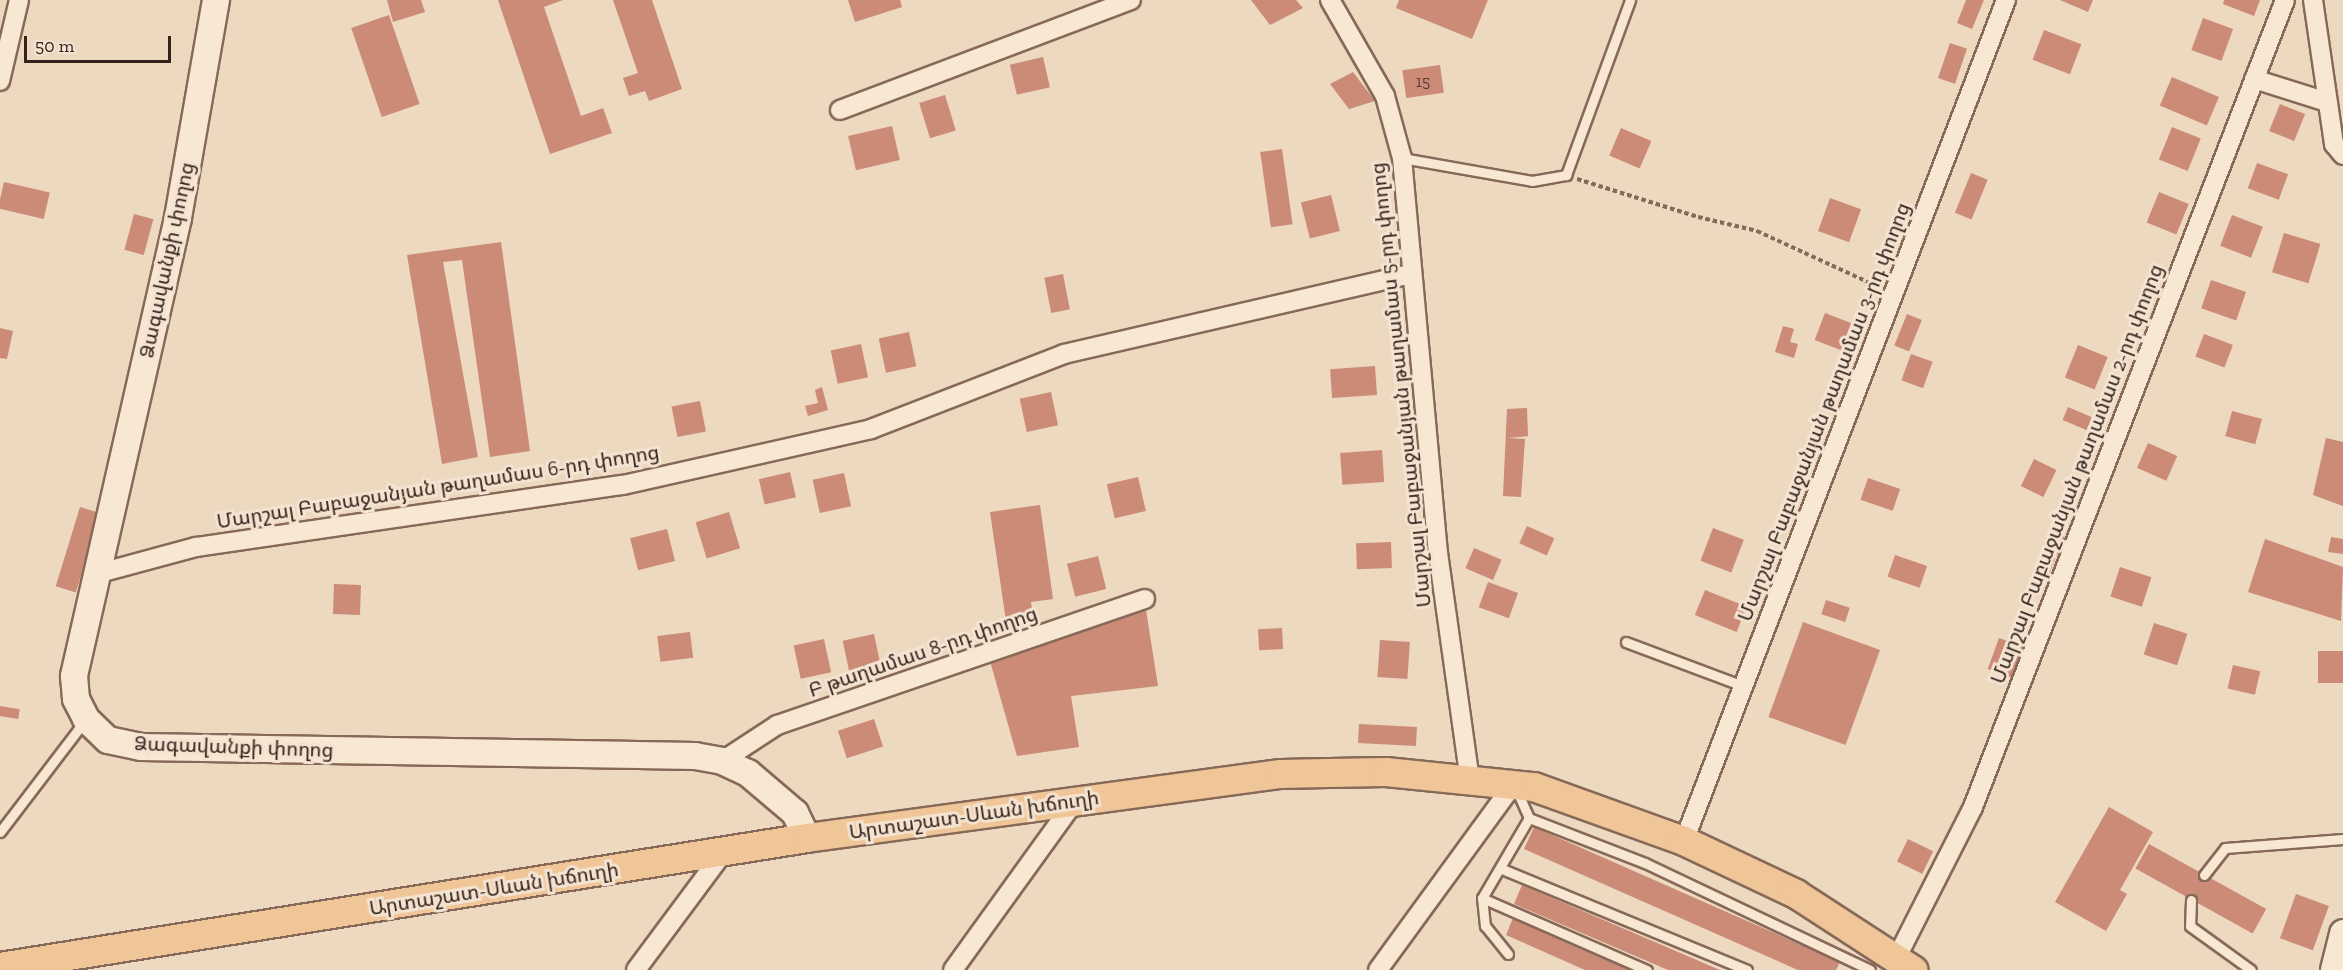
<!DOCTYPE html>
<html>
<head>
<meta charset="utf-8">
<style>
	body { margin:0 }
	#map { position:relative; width:2343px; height:970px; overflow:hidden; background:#edd8c0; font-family:"Zilla Slab","Noto Sans Armenian",serif }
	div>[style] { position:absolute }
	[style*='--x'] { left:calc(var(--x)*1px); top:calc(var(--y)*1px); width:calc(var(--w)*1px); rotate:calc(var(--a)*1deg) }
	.building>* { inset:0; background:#cb8b77; transform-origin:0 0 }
	.path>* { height:4px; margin-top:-2px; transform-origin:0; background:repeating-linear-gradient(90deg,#866958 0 4.5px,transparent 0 7.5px) }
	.roads { filter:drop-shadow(2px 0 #866958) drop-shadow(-2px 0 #866958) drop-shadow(0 2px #866958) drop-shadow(0 -2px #866958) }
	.lane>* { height:9px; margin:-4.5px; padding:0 4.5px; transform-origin:4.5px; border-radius:4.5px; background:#f8e7d3 }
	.street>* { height:18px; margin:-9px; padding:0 9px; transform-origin:9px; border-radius:9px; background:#f8e7d3 }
	.secondary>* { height:26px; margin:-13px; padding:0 13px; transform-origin:13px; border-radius:13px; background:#f8e7d3 }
	.primary>* { height:28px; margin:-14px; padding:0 14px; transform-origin:14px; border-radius:14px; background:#f0c598 }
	span { translate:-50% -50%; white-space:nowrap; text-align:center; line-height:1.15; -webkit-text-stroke:6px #f4e3d0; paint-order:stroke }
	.number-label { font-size:16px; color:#5a3e34 }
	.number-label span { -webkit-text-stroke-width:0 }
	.street-label { font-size:20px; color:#35241d }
	.scale { position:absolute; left:24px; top:36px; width:147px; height:27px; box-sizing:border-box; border:3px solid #35241d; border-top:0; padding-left:8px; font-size:18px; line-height:21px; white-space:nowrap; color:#35241d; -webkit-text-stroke:4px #f4e3d0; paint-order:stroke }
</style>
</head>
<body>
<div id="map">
	<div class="building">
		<i style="clip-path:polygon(387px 0,421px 0,425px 12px,393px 22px)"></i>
		<i style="clip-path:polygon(498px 0,563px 0,544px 7px,581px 116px,603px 108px,612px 133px,550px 154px)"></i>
		<i style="clip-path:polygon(613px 0,652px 0,682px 89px,649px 101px,645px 91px,629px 96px,623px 78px,638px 73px)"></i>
		<i style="clip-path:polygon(848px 0,900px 0,902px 7px,855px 22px)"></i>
		<i style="clip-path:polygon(1251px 0,1296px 0,1303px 8px,1270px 25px)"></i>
		<i style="clip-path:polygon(1399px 0,1488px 0,1472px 39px,1396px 8px)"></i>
		<i style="clip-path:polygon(1966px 0,1984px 0,1972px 29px,1957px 23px)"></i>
		<i style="clip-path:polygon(2060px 0,2093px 0,2088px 12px)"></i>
		<i style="clip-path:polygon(2224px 0,2260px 0,2254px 16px,2223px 4px)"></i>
		<i style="left:389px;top:15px;width:94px;height:40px;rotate:71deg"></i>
		<i style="left:2203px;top:18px;width:32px;height:34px;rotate:20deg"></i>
		<i style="left:2044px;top:30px;width:40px;height:32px;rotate:21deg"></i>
		<i style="left:1950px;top:43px;width:18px;height:37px;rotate:19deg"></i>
		<i style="left:1043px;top:57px;width:31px;height:34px;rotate:77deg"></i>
		<i style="left:1440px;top:65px;width:28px;height:38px;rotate:82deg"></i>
		<i style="clip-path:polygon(1353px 72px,1375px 101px,1349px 109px,1330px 84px)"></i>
		<i style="left:2172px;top:77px;width:51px;height:31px;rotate:23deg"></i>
		<i style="left:945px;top:95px;width:37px;height:27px;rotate:73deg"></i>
		<i style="left:2280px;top:104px;width:27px;height:29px;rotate:22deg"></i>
		<i style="left:892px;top:126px;width:35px;height:45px;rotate:77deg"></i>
		<i style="left:2172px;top:127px;width:31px;height:35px;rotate:22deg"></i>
		<i style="left:1621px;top:128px;width:33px;height:30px;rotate:23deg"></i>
		<i style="left:1282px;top:149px;width:76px;height:22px;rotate:82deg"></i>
		<i style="left:2257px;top:163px;width:33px;height:27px;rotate:20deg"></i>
		<i style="left:1971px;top:173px;width:18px;height:43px;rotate:22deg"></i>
		<i style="left:4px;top:182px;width:47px;height:27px;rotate:13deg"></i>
		<i style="left:2159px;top:192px;width:32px;height:33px;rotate:22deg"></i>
		<i style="left:1331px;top:195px;width:37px;height:31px;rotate:76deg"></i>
		<i style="left:1830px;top:198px;width:33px;height:35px;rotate:20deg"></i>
		<i style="left:134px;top:214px;width:20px;height:37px;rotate:15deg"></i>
		<i style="left:2232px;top:215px;width:33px;height:33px;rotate:21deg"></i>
		<i style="left:2284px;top:233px;width:38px;height:41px;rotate:17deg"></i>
		<i style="clip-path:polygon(501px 242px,530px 451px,490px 457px,462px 260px,443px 262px,478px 457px,442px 464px,407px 255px)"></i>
		<i style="left:1063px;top:274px;width:36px;height:19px;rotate:79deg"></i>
		<i style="left:2211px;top:280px;width:37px;height:30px;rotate:19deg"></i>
		<i style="left:1825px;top:313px;width:39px;height:29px;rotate:21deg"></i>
		<i style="left:1907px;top:314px;width:16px;height:34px;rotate:22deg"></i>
		<i style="clip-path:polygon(1783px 326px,1794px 329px,1790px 342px,1798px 344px,1794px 358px,1775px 352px)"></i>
		<i style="clip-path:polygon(0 328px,13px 331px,7px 359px,0 358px)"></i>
		<i style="left:909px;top:332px;width:35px;height:31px;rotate:78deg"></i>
		<i style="left:2204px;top:334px;width:31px;height:24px;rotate:21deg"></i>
		<i style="left:861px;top:344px;width:34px;height:31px;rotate:78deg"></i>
		<i style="left:2078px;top:345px;width:32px;height:35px;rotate:22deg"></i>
		<i style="left:1911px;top:354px;width:23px;height:28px;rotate:20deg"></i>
		<i style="left:1375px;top:366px;width:29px;height:45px;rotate:86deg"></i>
		<i style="clip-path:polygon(822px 387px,828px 410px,808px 416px,805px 406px,818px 403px,815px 390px)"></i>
		<i style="left:1051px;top:392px;width:34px;height:32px;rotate:78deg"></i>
		<i style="left:700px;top:401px;width:31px;height:29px;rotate:79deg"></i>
		<i style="left:2068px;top:407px;width:26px;height:14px;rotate:23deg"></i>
		<i style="clip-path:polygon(1527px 408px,1528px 436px,1508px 438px,1525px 439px,1521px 497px,1503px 496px,1507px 409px)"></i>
		<i style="left:2232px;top:411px;width:31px;height:26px;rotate:15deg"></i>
		<i style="clip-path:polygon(2326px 438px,2343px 442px,2343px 506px,2313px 495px)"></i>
		<i style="left:2148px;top:443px;width:32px;height:27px;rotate:24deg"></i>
		<i style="left:1382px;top:450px;width:32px;height:42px;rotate:86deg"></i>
		<i style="left:2034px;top:459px;width:25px;height:30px;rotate:26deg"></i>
		<i style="left:790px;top:472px;width:26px;height:32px;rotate:77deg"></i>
		<i style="left:844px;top:473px;width:34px;height:32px;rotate:78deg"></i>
		<i style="left:1138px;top:477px;width:35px;height:32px;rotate:77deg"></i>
		<i style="left:1868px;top:478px;width:34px;height:23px;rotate:19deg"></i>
		<i style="clip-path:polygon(1040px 505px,1053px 599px,1031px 602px,1034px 624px,1007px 628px,990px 512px)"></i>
		<i style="left:80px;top:507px;width:21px;height:83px;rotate:17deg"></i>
		<i style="left:729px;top:512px;width:38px;height:35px;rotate:73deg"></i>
		<i style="left:1527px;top:526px;width:30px;height:19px;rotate:24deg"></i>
		<i style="left:1713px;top:528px;width:33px;height:35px;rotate:21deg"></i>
		<i style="left:667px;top:529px;width:33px;height:38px;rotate:76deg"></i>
		<i style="left:2049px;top:531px;width:17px;height:19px;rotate:21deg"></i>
		<i style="clip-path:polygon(2331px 537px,2343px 539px,2343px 554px,2328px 552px)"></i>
		<i style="clip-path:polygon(2265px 539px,2343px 567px,2341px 621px,2248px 592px)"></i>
		<i style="left:1391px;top:542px;width:26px;height:35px;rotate:88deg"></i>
		<i style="left:1474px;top:548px;width:30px;height:22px;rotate:23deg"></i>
		<i style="left:2041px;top:553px;width:15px;height:18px;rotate:20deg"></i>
		<i style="left:1895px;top:555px;width:34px;height:23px;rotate:19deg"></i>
		<i style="left:1098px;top:556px;width:34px;height:32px;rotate:76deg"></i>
		<i style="left:2120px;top:567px;width:33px;height:31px;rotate:18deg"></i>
		<i style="left:1488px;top:582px;width:32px;height:27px;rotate:20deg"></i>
		<i style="left:334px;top:584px;width:27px;height:30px;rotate:2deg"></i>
		<i style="left:1705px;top:590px;width:45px;height:27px;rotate:22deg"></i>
		<i style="left:1826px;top:600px;width:25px;height:15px;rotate:18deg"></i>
		<i style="clip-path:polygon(1146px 610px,1158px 686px,1071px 696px,1079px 747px,1017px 756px,990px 661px)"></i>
		<i style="left:1803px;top:622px;width:82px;height:101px;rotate:20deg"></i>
		<i style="left:2154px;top:623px;width:35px;height:33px;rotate:18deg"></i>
		<i style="left:1282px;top:628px;width:21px;height:24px;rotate:87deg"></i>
		<i style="left:690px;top:632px;width:26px;height:33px;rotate:83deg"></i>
		<i style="left:874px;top:634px;width:34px;height:32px;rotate:78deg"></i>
		<i style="left:1999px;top:638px;width:27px;height:33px;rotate:20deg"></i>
		<i style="left:824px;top:639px;width:34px;height:31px;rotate:78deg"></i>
		<i style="left:1380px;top:640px;width:30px;height:37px;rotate:4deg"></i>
		<i style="left:2343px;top:651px;width:32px;height:25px;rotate:90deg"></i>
		<i style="left:2233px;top:665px;width:28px;height:24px;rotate:13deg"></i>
		<i style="left:0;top:706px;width:20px;height:10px;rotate:9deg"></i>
		<i style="left:874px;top:719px;width:29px;height:38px;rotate:72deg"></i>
		<i style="left:1359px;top:724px;width:58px;height:19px;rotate:3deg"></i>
		<i style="clip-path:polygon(2109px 807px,2153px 832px,2120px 890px,2127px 894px,2106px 931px,2055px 902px)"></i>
		<i style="clip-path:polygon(1534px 827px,1840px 962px,1836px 970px,1798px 970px,1524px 849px)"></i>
		<i style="left:1908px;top:839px;width:28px;height:25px;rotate:26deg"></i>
		<i style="left:2149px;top:844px;width:134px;height:28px;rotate:29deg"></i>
		<i style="clip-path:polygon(1522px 885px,1720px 970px,1668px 970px,1514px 904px)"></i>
		<i style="left:2296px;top:894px;width:35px;height:47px;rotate:20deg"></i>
		<i style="clip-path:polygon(1513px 918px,1632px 970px,1585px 970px,1506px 935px)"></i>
	</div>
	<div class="path">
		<i style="--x:1577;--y:179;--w:127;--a:17.4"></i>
		<i style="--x:1698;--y:217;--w:61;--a:13.3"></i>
		<i style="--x:1757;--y:231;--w:134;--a:24.7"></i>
	</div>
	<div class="roads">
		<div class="lane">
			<i style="--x:1402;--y:158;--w:132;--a:10"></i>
			<i style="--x:1532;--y:181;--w:35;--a:-10"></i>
			<i style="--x:1566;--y:175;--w:186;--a:-69.9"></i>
			<i style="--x:1626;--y:642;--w:125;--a:20.6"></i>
			<i style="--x:1529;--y:818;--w:124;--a:21.2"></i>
			<i style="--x:1645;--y:863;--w:249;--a:25.4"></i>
			<i style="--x:0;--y:832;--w:142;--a:-52.7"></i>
			<i style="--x:1502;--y:869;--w:265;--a:22.4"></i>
			<i style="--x:2204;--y:875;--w:34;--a:-52"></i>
			<i style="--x:2225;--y:848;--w:118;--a:-4.4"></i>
			<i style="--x:1482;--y:898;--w:180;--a:23.6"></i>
			<i style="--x:2191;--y:900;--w:26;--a:92"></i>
			<i style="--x:2190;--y:926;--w:75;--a:35.8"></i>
			<i style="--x:1508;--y:954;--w:36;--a:-129"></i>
			<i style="--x:1485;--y:926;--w:28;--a:-96"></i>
			<i style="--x:1482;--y:898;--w:93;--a:-59.6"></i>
			<i style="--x:1529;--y:818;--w:32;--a:-114"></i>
		</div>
		<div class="street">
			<i style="--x:1330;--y:0;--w:111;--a:60.2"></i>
			<i style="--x:1385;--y:96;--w:64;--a:74.7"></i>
			<i style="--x:1402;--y:158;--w:397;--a:84.8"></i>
			<i style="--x:1438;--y:553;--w:229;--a:82"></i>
			<i style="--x:2313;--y:0;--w:146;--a:81.7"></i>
			<i style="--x:2334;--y:144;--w:14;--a:51"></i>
			<i style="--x:2254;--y:79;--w:77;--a:17.5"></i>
			<i style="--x:0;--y:81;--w:83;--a:-76.8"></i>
			<i style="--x:840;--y:110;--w:311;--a:-20.7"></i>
			<i style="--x:96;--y:574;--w:104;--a:-15.1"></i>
			<i style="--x:196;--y:547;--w:431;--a:-8.3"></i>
			<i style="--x:623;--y:485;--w:254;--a:-12.7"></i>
			<i style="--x:871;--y:429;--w:207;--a:-21.2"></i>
			<i style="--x:1064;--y:354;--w:355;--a:-13"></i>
			<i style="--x:722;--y:761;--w:66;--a:-33.2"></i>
			<i style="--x:777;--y:725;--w:389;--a:-18.9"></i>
			<i style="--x:1684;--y:841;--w:901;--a:-69.05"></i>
			<i style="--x:1897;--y:957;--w:168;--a:-63.1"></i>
			<i style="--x:1973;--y:807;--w:865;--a:-68.86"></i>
			<i style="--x:636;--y:970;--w:146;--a:-53.4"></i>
			<i style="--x:953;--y:970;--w:208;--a:-54.2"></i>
			<i style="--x:1378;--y:970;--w:229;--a:-53.9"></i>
		</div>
		<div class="secondary">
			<i style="--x:216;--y:0;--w:221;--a:99.9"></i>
			<i style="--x:178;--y:218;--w:470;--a:102.8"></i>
			<i style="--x:74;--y:676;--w:23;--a:85"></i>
			<i style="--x:76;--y:699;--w:22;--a:63"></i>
			<i style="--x:86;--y:719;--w:30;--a:44"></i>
			<i style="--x:108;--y:740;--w:34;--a:12"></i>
			<i style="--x:141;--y:747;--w:554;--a:0.93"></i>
			<i style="--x:695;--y:756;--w:27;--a:10"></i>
			<i style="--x:722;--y:761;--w:29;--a:25"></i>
			<i style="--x:748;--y:773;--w:62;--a:40.4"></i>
			<i style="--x:795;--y:813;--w:28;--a:64"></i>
			<i style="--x:2334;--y:970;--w:38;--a:-76"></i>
		</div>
		<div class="primary">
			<i style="--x:0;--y:967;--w:817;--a:-9.08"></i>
			<i style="--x:807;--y:838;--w:478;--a:-7.7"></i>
			<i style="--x:1281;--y:774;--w:105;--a:-1.1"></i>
			<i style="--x:1386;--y:772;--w:149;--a:5.8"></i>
			<i style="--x:1534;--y:787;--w:159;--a:19.8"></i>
			<i style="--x:1684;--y:841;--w:124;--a:25.3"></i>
			<i style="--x:1796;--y:894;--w:140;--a:33"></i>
		</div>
	</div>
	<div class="number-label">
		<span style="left:1423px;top:82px">15</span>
	</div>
	<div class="street-label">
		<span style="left:167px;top:260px;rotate:-78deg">Ձագավանքի փողոց</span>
		<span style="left:1401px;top:385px;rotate:-96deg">Մարշալ Բաբաջանյան թաղամաս 5-րդ փողոց</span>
		<span style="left:1824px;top:412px;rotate:-69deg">Մարշալ Բաբաջանյան թաղամաս 3-րդ փողոց</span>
		<span style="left:2077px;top:474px;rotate:-69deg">Մարշալ Բաբաջանյան թաղամաս 2-րդ փողոց</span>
		<span style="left:438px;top:487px;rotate:-9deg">Մարշալ Բաբաջանյան թաղամաս 6-րդ փողոց</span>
		<span style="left:923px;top:652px;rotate:-19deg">Բ թաղամաս 8-րդ փողոց</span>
		<span style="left:234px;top:747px;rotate:2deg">Ձագավանքի փողոց</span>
		<span style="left:974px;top:815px;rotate:-8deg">Արտաշատ-Սևան խճուղի</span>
		<span style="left:494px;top:889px;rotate:-9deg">Արտաշատ-Սևան խճուղի</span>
	</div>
	<div class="scale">50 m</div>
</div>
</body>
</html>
